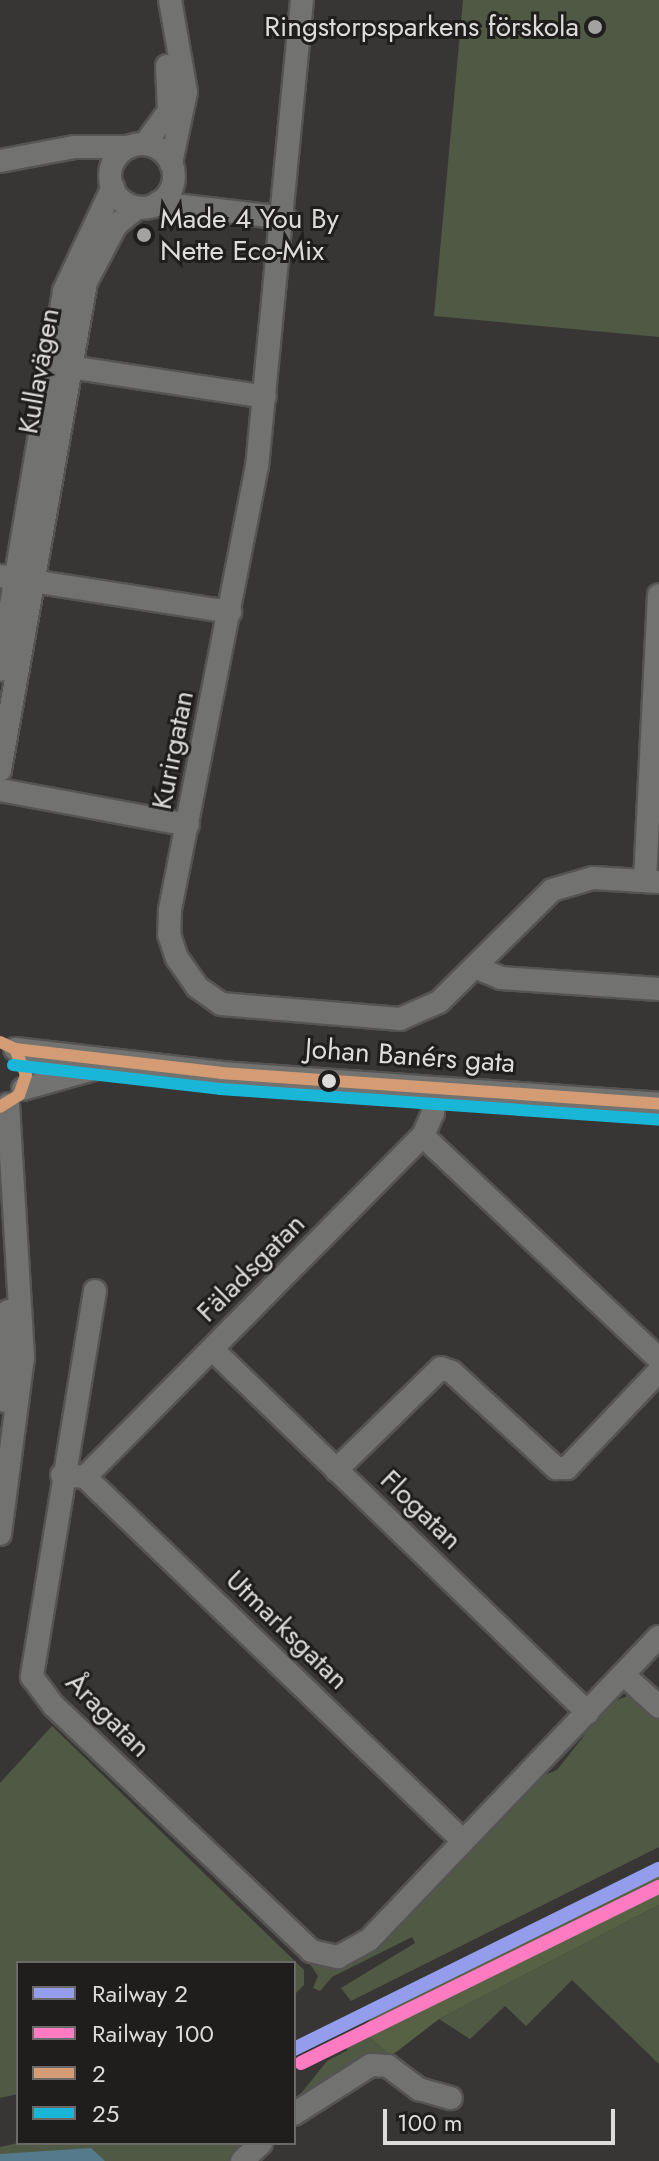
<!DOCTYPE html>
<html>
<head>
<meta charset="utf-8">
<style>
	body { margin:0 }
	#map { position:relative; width:659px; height:2161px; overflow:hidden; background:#373635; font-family:Jost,sans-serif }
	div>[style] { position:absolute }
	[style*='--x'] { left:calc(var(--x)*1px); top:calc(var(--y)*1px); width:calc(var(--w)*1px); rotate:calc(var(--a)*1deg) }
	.green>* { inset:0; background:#505944 }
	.forest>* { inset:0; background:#576245 }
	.water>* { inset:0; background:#557a8c }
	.roads { filter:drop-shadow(2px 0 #555453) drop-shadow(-2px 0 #555453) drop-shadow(0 2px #555453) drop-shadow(0 -2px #555453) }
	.minor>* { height:22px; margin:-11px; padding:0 11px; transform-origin:11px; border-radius:11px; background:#727270 }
	.minor>.ring { margin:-11px; padding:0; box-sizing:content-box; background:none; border:22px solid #727270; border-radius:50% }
	.bus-1>* { height:12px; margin:-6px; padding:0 6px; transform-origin:6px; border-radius:6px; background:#d39c74 }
	.bus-2>* { height:12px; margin:-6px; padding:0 6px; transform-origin:6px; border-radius:6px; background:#1ab6d8 }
	.rail-1>* { height:14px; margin:-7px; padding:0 7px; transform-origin:7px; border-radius:7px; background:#949deb }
	.rail-2>* { height:14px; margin:-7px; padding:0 7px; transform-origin:7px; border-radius:7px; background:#fe7ac1 }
	.dots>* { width:22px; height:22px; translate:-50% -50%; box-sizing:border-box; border:4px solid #1f1e1d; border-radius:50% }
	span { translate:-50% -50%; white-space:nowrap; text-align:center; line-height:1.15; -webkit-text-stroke:6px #1f1e1d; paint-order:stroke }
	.poi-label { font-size:28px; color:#dedcdb }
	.right { translate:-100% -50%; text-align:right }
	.left { translate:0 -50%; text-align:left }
	.street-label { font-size:28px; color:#dedcdb }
	.legend { position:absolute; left:16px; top:1961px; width:280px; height:184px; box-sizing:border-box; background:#1f1e1d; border:2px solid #6b6a69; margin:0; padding:10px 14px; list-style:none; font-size:24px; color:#dedcdb }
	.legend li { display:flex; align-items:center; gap:16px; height:40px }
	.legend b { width:40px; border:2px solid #6b6a69 }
	.scale { position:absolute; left:383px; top:2109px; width:232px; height:36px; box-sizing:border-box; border:4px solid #dedcdb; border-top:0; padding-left:10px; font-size:24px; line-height:28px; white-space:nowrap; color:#dedcdb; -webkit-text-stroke:6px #1f1e1d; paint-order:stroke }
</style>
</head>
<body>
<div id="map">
	<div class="green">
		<i style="clip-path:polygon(463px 0,659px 0,659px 337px,434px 316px)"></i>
		<i style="clip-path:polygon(629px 1695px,659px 1720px,659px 1847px,351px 2001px,341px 1988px,415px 1943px,412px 1937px,332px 1977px,320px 1991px,313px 1988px,318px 1976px,310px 1964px,350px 1965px,385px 1940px,537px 1778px,557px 1770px,609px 1704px)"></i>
		<i style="clip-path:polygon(52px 1726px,304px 1970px,304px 1985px,294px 1995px,294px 1963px,18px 1963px,18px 2094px,0 2098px,0 1783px)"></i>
		<i style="clip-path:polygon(659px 1905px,659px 2064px,572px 1980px,526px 2026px,505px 2006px,470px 2039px,439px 2019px)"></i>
		<i style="clip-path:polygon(360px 2029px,391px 2056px,336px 2074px,294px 2102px,327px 2061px,348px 2050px,339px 2039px)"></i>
		<i style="clip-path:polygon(18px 2143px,248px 2143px,230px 2161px,0 2161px,0 2147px)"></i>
	</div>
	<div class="forest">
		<i style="clip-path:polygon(659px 1870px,659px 1905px,439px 2019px,391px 2056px,360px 2029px,375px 2015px)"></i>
	</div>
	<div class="water">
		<i style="clip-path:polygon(91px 2148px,105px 2161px,0 2161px,0 2154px)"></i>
	</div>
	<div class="roads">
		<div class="minor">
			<i style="--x:170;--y:0;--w:93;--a:80.1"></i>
			<i style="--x:186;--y:92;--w:73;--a:101.9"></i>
			<i style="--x:302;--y:0;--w:468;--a:95.5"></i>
			<i style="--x:257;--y:466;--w:453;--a:101.1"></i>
			<i style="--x:170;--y:911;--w:23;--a:92"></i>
			<i style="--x:169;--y:934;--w:25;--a:72"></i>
			<i style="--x:177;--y:958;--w:35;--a:55"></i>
			<i style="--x:197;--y:987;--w:29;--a:35"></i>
			<i style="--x:221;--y:1004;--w:180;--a:4.8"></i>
			<i style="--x:400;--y:1019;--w:43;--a:-23.6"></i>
			<i style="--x:439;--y:1002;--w:159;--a:-44.7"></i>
			<i style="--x:552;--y:890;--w:43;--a:-16.3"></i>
			<i style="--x:593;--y:878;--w:66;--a:3.5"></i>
			<i style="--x:145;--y:144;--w:41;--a:-54"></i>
			<i style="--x:169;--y:111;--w:45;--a:-92.5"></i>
			<i class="ring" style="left:110px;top:144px;width:42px;height:42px"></i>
			<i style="--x:0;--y:161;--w:75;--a:-10.7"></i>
			<i style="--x:74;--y:147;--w:55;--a:0"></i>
			<i style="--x:158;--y:203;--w:128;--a:6.7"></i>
			<i style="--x:70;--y:367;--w:197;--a:8.7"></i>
			<i style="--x:0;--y:576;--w:233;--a:8.9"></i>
			<i style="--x:0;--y:670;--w:384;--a:-80.4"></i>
			<i style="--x:64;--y:291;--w:115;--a:-64.8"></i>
			<i style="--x:0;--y:770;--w:496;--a:-80"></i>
			<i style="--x:86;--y:282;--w:64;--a:-62.2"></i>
			<i style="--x:116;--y:225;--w:28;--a:-39"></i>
			<i style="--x:0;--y:790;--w:191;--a:10.5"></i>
			<i style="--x:645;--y:881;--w:286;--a:-87.2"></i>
			<i style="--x:475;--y:967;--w:28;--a:23"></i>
			<i style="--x:501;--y:978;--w:158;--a:4"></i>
			<i style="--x:15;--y:1049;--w:207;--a:6.6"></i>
			<i style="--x:221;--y:1073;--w:439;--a:4"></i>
			<i style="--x:23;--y:1089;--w:74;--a:-15.7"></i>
			<i style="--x:423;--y:1136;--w:325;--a:43.4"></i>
			<i style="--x:95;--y:1291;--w:391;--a:99.3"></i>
			<i style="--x:32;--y:1677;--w:36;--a:53"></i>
			<i style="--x:54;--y:1706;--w:355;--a:43.6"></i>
			<i style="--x:311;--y:1951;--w:28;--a:13"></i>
			<i style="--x:338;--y:1957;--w:35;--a:-29"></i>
			<i style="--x:369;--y:1940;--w:419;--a:-46.3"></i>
			<i style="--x:212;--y:1349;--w:523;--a:44.07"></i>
			<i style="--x:5;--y:1401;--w:90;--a:-88.1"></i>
			<i style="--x:336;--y:1470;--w:146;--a:-44.2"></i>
			<i style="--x:441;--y:1368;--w:12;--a:20"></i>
			<i style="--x:452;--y:1372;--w:142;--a:42.7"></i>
			<i style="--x:556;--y:1468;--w:11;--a:0"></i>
			<i style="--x:567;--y:1468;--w:134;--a:-46.5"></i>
			<i style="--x:62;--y:1475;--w:23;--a:5"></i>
			<i style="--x:85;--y:1477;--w:525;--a:43.92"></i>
			<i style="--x:85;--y:1477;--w:480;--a:-45.3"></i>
			<i style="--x:423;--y:1136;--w:25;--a:-67"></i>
			<i style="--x:433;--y:1113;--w:25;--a:-90"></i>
			<i style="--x:0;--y:1534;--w:178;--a:-82.6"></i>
			<i style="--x:23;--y:1357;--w:253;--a:-93.4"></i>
			<i style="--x:624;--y:1675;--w:47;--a:42.4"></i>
			<i style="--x:294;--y:2114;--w:91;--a:-32.5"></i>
			<i style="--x:371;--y:2065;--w:17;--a:3"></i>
			<i style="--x:388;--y:2066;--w:39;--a:37"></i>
			<i style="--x:419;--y:2089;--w:33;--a:16"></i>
			<i style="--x:242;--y:2161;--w:26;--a:-43"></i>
		</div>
	</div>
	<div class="bus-1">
		<i style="--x:0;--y:1042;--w:17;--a:25"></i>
		<i style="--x:15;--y:1049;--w:28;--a:67"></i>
		<i style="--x:26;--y:1075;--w:21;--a:109"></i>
		<i style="--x:19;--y:1095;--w:22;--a:148"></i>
		<i style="--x:15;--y:1049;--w:207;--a:6.6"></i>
		<i style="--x:221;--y:1073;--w:439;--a:4"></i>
	</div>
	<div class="bus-2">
		<i style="--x:13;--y:1065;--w:208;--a:6.6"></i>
		<i style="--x:220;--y:1089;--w:439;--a:4"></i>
	</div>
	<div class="rail-1">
		<i style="--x:294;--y:2049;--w:407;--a:-26.3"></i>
	</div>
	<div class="rail-2">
		<i style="--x:301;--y:2063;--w:399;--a:-26.2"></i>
	</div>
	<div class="dots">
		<i style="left:595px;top:27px;background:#a4a2a1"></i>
		<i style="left:144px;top:235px;background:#a4a2a1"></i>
		<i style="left:329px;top:1081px;background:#dedcdb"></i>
	</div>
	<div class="poi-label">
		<span class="right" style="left:579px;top:27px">Ringstorpsparkens förskola</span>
		<span class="left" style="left:160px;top:235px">Made 4 You By<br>Nette Eco-Mix</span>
	</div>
	<div class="street-label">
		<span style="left:39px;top:371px;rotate:-80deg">Kullavägen</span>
		<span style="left:173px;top:750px;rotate:-79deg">Kurirgatan</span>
		<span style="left:410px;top:1056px;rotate:4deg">Johan Banérs gata</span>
		<span style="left:251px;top:1268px;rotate:-45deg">Fäladsgatan</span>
		<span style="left:421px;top:1510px;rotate:44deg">Flogatan</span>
		<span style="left:287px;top:1630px;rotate:44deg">Utmarksgatan</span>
		<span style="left:108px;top:1715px;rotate:45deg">Åragatan</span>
	</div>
	<ul class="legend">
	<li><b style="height:10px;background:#949deb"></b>Railway 2</li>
	<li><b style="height:10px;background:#fe7ac1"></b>Railway 100</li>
	<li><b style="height:10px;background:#d39c74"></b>2</li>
	<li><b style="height:10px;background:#1ab6d8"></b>25</li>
	</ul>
	<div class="scale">100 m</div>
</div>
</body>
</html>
